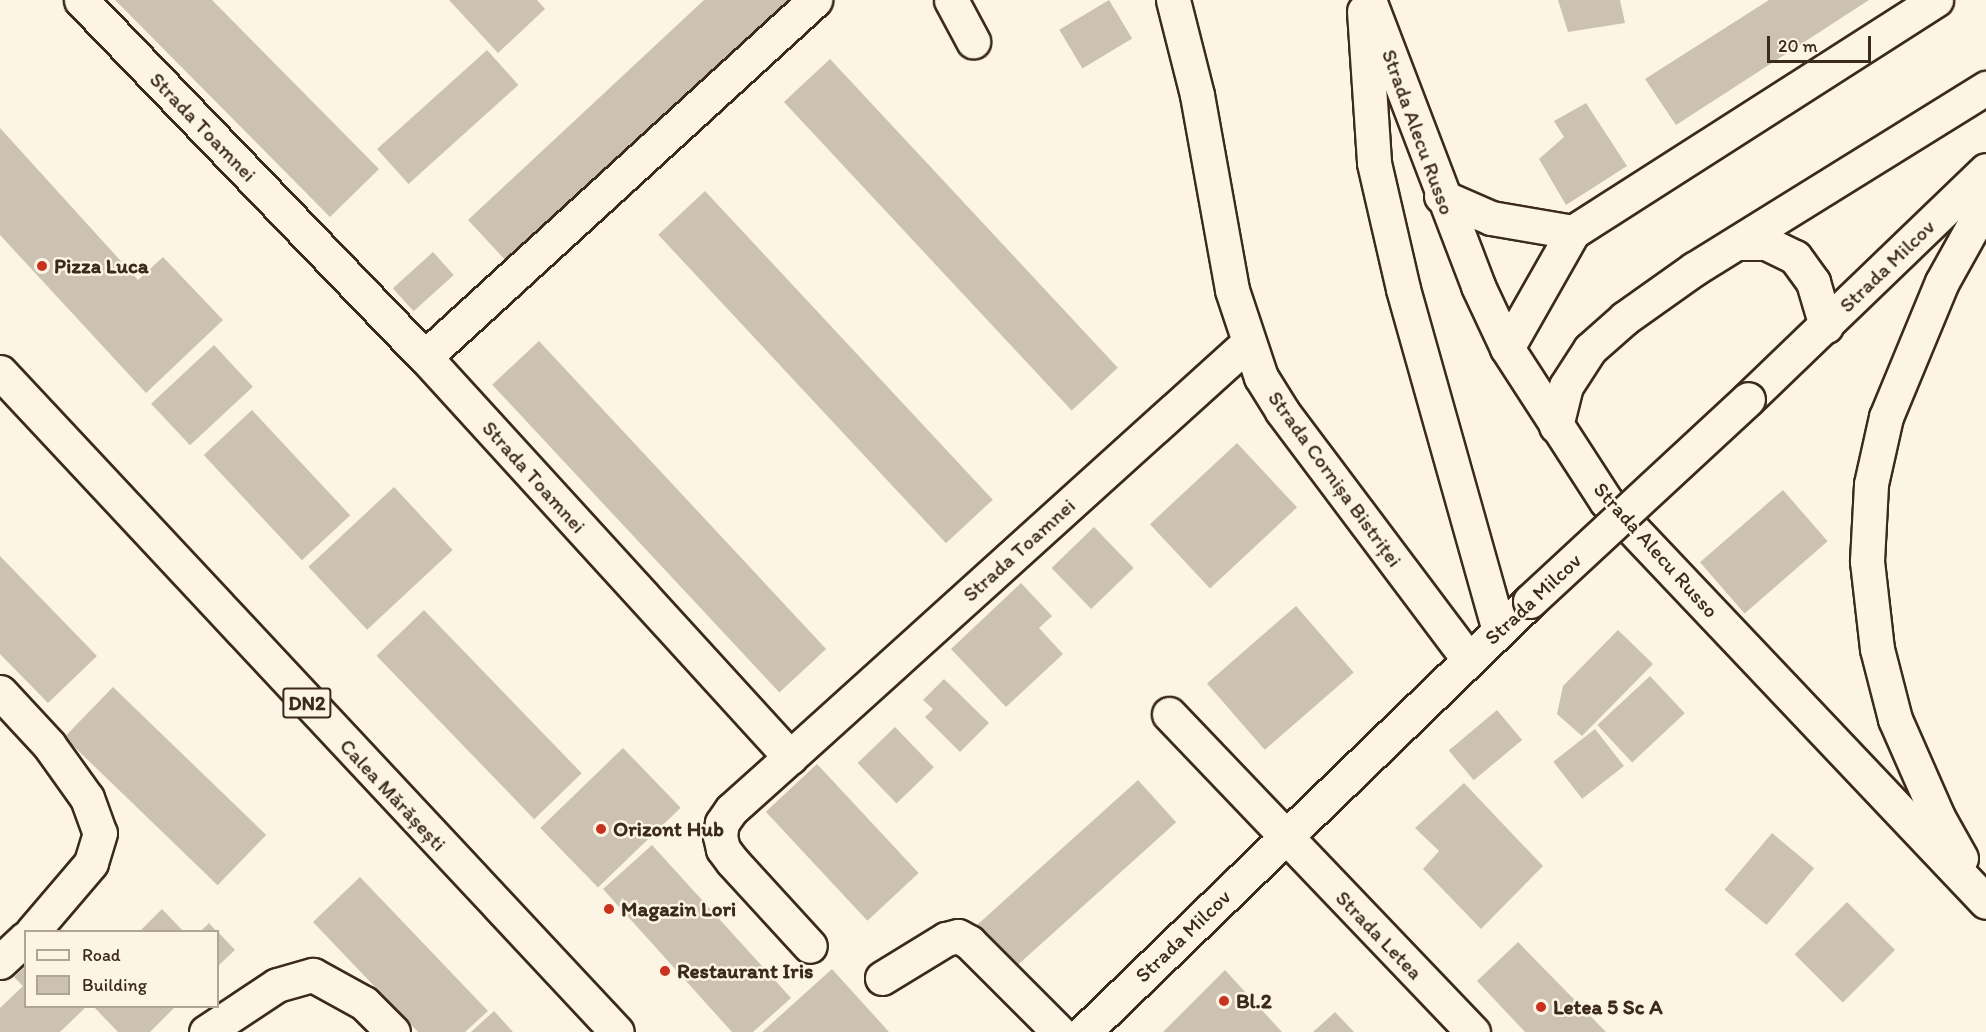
<!DOCTYPE html>
<html>
<head>
<meta charset="utf-8">
<style>
	body { margin:0 }
	#map { position:relative; width:1986px; height:1032px; overflow:hidden; background:#fcf5e5; font-family:Itim,sans-serif }
	div>[style] { position:absolute }
	[style*='--x'] { left:calc(var(--x)*1px); top:calc(var(--y)*1px); width:calc(var(--w)*1px); rotate:calc(var(--a)*1deg) }
	.building>* { inset:0; background:#ccc2b3; transform-origin:0 0 }
	.roads { filter:drop-shadow(2px 0 #3b2a1e) drop-shadow(-2px 0 #3b2a1e) drop-shadow(0 2px #3b2a1e) drop-shadow(0 -2px #3b2a1e) }
	.minor>* { height:33px; margin:-16.5px; padding:0 16.5px; transform-origin:16.5px; border-radius:16.5px; background:#fcf5e5 }
	.major>* { height:33px; margin:-16.5px; padding:0 16.5px; transform-origin:16.5px; border-radius:16.5px; background:#fcf5e5 }
	.bridges { filter:drop-shadow(2px 0 #3b2a1e) drop-shadow(-2px 0 #3b2a1e) drop-shadow(0 2px #3b2a1e) drop-shadow(0 -2px #3b2a1e) }
	.major-bridge>* { height:33px; margin:-16.5px; padding:0 16.5px; transform-origin:16.5px; border-radius:16.5px; background:#fcf5e5 }
	.dots>* { width:16px; height:16px; translate:-50% -50%; box-sizing:border-box; border:3px solid #fcf5e5; border-radius:50% }
	span { translate:-50% -50%; white-space:nowrap; text-align:center; line-height:1.15; -webkit-text-stroke:5px #fcf5e5; paint-order:stroke }
	.shield-label span { padding:2px 4px; background:#fcf5e5; border:2px solid; border-radius:4px; -webkit-text-stroke-width:0 }
	.shield-label { font-size:20px; color:#3b2a1e; font-weight:700 }
	.street-label { font-size:21px; color:#3b2a1e }
	.poi-label { font-size:21px; color:#3b2a1e; font-weight:700 }
	.left { translate:0 -50%; text-align:left }
	.legend { position:absolute; left:24px; top:930px; width:195px; height:78px; box-sizing:border-box; background:#fcf5e5; border:2px solid #afa495; margin:0; padding:8px 10px; list-style:none; font-size:18px; color:#3b2a1e }
	.legend li { display:flex; align-items:center; gap:12px; height:30px }
	.legend b { width:30px; border:2px solid #afa495 }
	.scale { position:absolute; left:1767px; top:36px; width:104px; height:27px; box-sizing:border-box; border:3px solid #3b2a1e; border-top:0; padding-left:8px; font-size:18px; line-height:21px; white-space:nowrap; color:#3b2a1e; -webkit-text-stroke:4px #fcf5e5; paint-order:stroke }
</style>
</head>
<body>
<div id="map">
	<div class="building">
		<i style="clip-path:polygon(115px 0,212px 0,379px 169px,330px 217px)"></i>
		<i style="clip-path:polygon(449px 0,537px 0,545px 9px,498px 53px)"></i>
		<i style="clip-path:polygon(704px 0,790px 0,508px 263px,468px 220px)"></i>
		<i style="left:1109px;top:0;width:45px;height:58px;rotate:59deg"></i>
		<i style="clip-path:polygon(1558px 0,1620px 0,1625px 23px,1568px 32px)"></i>
		<i style="clip-path:polygon(1769px 0,1869px 0,1676px 125px,1645px 79px)"></i>
		<i style="left:487px;top:50px;width:47px;height:148px;rotate:48deg"></i>
		<i style="left:830px;top:59px;width:422px;height:63px;rotate:47deg"></i>
		<i style="clip-path:polygon(1586px 103px,1627px 166px,1566px 205px,1539px 159px,1564px 137px,1554px 121px)"></i>
		<i style="clip-path:polygon(0 128px,138px 280px,163px 257px,223px 320px,146px 393px,0 235px)"></i>
		<i style="left:705px;top:191px;width:422px;height:64px;rotate:47deg"></i>
		<i style="left:433px;top:252px;width:31px;height:54px;rotate:48deg"></i>
		<i style="left:539px;top:341px;width:421px;height:64px;rotate:47deg"></i>
		<i style="left:214px;top:345px;width:57px;height:86px;rotate:47deg"></i>
		<i style="left:252px;top:410px;width:144px;height:66px;rotate:47deg"></i>
		<i style="left:1237px;top:443px;width:88px;height:119px;rotate:47deg"></i>
		<i style="left:394px;top:487px;width:86px;height:117px;rotate:47deg"></i>
		<i style="left:1783px;top:490px;width:68px;height:110px;rotate:49deg"></i>
		<i style="left:1094px;top:527px;width:57px;height:59px;rotate:46deg"></i>
		<i style="clip-path:polygon(0 556px,97px 656px,48px 703px,0 654px)"></i>
		<i style="clip-path:polygon(1021px 583px,1052px 616px,1039px 628px,1063px 654px,1006px 707px,951px 649px)"></i>
		<i style="left:1296px;top:606px;width:88px;height:118px;rotate:49deg"></i>
		<i style="left:424px;top:610px;width:227px;height:66px;rotate:46deg"></i>
		<i style="clip-path:polygon(1618px 630px,1653px 664px,1582px 736px,1557px 714px,1563px 686px)"></i>
		<i style="left:1650px;top:676px;width:51px;height:72px;rotate:47deg"></i>
		<i style="clip-path:polygon(944px 679px,989px 723px,960px 752px,925px 717px,933px 709px,923px 700px)"></i>
		<i style="left:113px;top:687px;width:213px;height:70px;rotate:44deg"></i>
		<i style="left:1497px;top:710px;width:39px;height:63px;rotate:50deg"></i>
		<i style="left:895px;top:727px;width:56px;height:52px;rotate:46deg"></i>
		<i style="left:1595px;top:729px;width:47px;height:53px;rotate:52deg"></i>
		<i style="left:623px;top:748px;width:83px;height:115px;rotate:46deg"></i>
		<i style="left:817px;top:764px;width:149px;height:70px;rotate:47deg"></i>
		<i style="left:1138px;top:780px;width:57px;height:227px;rotate:48deg"></i>
		<i style="clip-path:polygon(1464px 783px,1543px 866px,1481px 929px,1423px 869px,1439px 851px,1415px 828px)"></i>
		<i style="left:1772px;top:833px;width:55px;height:74px;rotate:40deg"></i>
		<i style="clip-path:polygon(652px 845px,791px 998px,753px 1032px,732px 1032px,603px 889px)"></i>
		<i style="clip-path:polygon(360px 877px,488px 1011px,465px 1032px,418px 1032px,313px 922px)"></i>
		<i style="left:1847px;top:902px;width:68px;height:74px;rotate:45deg"></i>
		<i style="clip-path:polygon(162px 909px,184px 932px,139px 932px)"></i>
		<i style="clip-path:polygon(209px 923px,217px 932px,200px 932px)"></i>
		<i style="clip-path:polygon(218px 932px,235px 950px,218px 966px)"></i>
		<i style="clip-path:polygon(1518px 942px,1606px 1032px,1525px 1032px,1477px 981px)"></i>
		<i style="clip-path:polygon(26px 966px,26px 1006px,87px 1006px,60px 1032px,0 1032px,0 1008px,23px 986px,14px 977px)"></i>
		<i style="clip-path:polygon(832px 969px,889px 1032px,762px 1032px)"></i>
		<i style="clip-path:polygon(1225px 970px,1282px 1032px,1163px 1032px)"></i>
		<i style="clip-path:polygon(93px 1006px,176px 1006px,150px 1032px,118px 1032px)"></i>
		<i style="clip-path:polygon(494px 1011px,513px 1032px,471px 1032px)"></i>
		<i style="clip-path:polygon(1335px 1012px,1354px 1032px,1313px 1032px)"></i>
	</div>
	<div class="roads">
		<div class="minor">
			<i style="--x:81;--y:0;--w:496;--a:46.1"></i>
			<i style="--x:425;--y:357;--w:542;--a:47.62"></i>
			<i style="--x:790;--y:757;--w:617;--a:-42.11"></i>
			<i style="--x:951;--y:0;--w:47;--a:61.8"></i>
			<i style="--x:1173;--y:0;--w:98;--a:75.8"></i>
			<i style="--x:1197;--y:95;--w:198;--a:79.8"></i>
			<i style="--x:1232;--y:290;--w:92;--a:71.6"></i>
			<i style="--x:1261;--y:377;--w:40;--a:58"></i>
			<i style="--x:1282;--y:411;--w:311;--a:53.1"></i>
			<i style="--x:1369;--y:0;--w:306;--a:69.1"></i>
			<i style="--x:1478;--y:286;--w:68;--a:64.9"></i>
			<i style="--x:1507;--y:348;--w:182;--a:57.1"></i>
			<i style="--x:1606;--y:501;--w:552;--a:46.54"></i>
			<i style="--x:1364;--y:11;--w:152;--a:86.2"></i>
			<i style="--x:1374;--y:163;--w:129;--a:77"></i>
			<i style="--x:1403;--y:289;--w:355;--a:74.3"></i>
			<i style="--x:1441;--y:196;--w:55;--a:23.7"></i>
			<i style="--x:1491;--y:218;--w:83;--a:9.7"></i>
			<i style="--x:1741;--y:243;--w:25;--a:0"></i>
			<i style="--x:1766;--y:243;--w:32;--a:26"></i>
			<i style="--x:1795;--y:257;--w:31;--a:54"></i>
			<i style="--x:1813;--y:282;--w:46;--a:73.5"></i>
			<i style="--x:1507;--y:348;--w:133;--a:-60.4"></i>
			<i style="--x:1573;--y:232;--w:431;--a:-32.6"></i>
			<i style="--x:425;--y:357;--w:529;--a:-42.47"></i>
			<i style="--x:1556;--y:426;--w:41;--a:-76"></i>
			<i style="--x:1566;--y:386;--w:44;--a:-57"></i>
			<i style="--x:1590;--y:349;--w:47;--a:-41.5"></i>
			<i style="--x:1625;--y:318;--w:85;--a:-35.4"></i>
			<i style="--x:1694;--y:269;--w:344;--a:-31.8"></i>
			<i style="--x:0;--y:692;--w:72;--a:47.2"></i>
			<i style="--x:49;--y:745;--w:65;--a:54.4"></i>
			<i style="--x:87;--y:798;--w:37;--a:70"></i>
			<i style="--x:100;--y:833;--w:31;--a:107"></i>
			<i style="--x:91;--y:863;--w:91;--a:130.5"></i>
			<i style="--x:1169;--y:714;--w:440;--a:46.3"></i>
			<i style="--x:790;--y:757;--w:79;--a:138.1"></i>
			<i style="--x:731;--y:810;--w:16;--a:125"></i>
			<i style="--x:722;--y:823;--w:13;--a:99"></i>
			<i style="--x:720;--y:836;--w:13;--a:77"></i>
			<i style="--x:723;--y:849;--w:15;--a:53"></i>
			<i style="--x:732;--y:861;--w:115;--a:47.5"></i>
			<i style="--x:1961;--y:858;--w:47;--a:-119.3"></i>
			<i style="--x:1938;--y:817;--w:107;--a:-113.7"></i>
			<i style="--x:1895;--y:719;--w:72;--a:-104.4"></i>
			<i style="--x:1877;--y:649;--w:89;--a:-96.5"></i>
			<i style="--x:1867;--y:561;--w:77;--a:-87"></i>
			<i style="--x:1871;--y:484;--w:69;--a:-77.4"></i>
			<i style="--x:1886;--y:417;--w:146;--a:-67.5"></i>
			<i style="--x:1942;--y:282;--w:90;--a:-60.9"></i>
			<i style="--x:0;--y:962;--w:35;--a:-43"></i>
			<i style="--x:882;--y:978;--w:75;--a:-31.4"></i>
			<i style="--x:946;--y:939;--w:12;--a:-14"></i>
			<i style="--x:958;--y:936;--w:13;--a:29"></i>
			<i style="--x:969;--y:942;--w:127;--a:45"></i>
			<i style="--x:206;--y:1032;--w:85;--a:-33.5"></i>
			<i style="--x:277;--y:985;--w:37;--a:-16"></i>
			<i style="--x:313;--y:975;--w:58;--a:28.8"></i>
			<i style="--x:364;--y:1003;--w:41;--a:45"></i>
		</div>
		<div class="major">
			<i style="--x:0;--y:372;--w:903;--a:46.93"></i>
			<i style="--x:1748;--y:399;--w:330;--a:-43.9"></i>
			<i style="--x:1084;--y:1032;--w:620;--a:-44.02"></i>
		</div>
	</div>
	<div class="bridges">
		<div class="major-bridge">
			<i style="--x:1530;--y:601;--w:297;--a:-42.8"></i>
		</div>
	</div>
	<div class="dots">
		<i style="left:42px;top:266px;background:#c8321e"></i>
		<i style="left:601px;top:829px;background:#c8321e"></i>
		<i style="left:609px;top:909px;background:#c8321e"></i>
		<i style="left:665px;top:971px;background:#c8321e"></i>
		<i style="left:1224px;top:1001px;background:#c8321e"></i>
		<i style="left:1541px;top:1007px;background:#c8321e"></i>
	</div>
	<div class="shield-label">
		<span style="left:307px;top:703px">DN2</span>
	</div>
	<div class="street-label">
		<span style="left:203px;top:127px;rotate:46deg">Strada Toamnei</span>
		<span style="left:1418px;top:132px;rotate:70deg">Strada Alecu Russo</span>
		<span style="left:1887px;top:266px;rotate:-44deg">Strada Milcov</span>
		<span style="left:534px;top:477px;rotate:48deg">Strada Toamnei</span>
		<span style="left:1335px;top:479px;rotate:54deg">Strada Cornișa Bistriței</span>
		<span style="left:1019px;top:550px;rotate:-42deg">Strada Toamnei</span>
		<span style="left:1656px;top:550px;rotate:48deg">Strada Alecu Russo</span>
		<span style="left:1533px;top:599px;rotate:-43deg">Strada Milcov</span>
		<span style="left:393px;top:795px;rotate:47deg">Calea Mărășești</span>
		<span style="left:1379px;top:935px;rotate:46deg">Strada Letea</span>
		<span style="left:1183px;top:936px;rotate:-44deg">Strada Milcov</span>
	</div>
	<div class="poi-label">
		<span class="left" style="left:54px;top:266px">Pizza Luca</span>
		<span class="left" style="left:613px;top:829px">Orizont Hub</span>
		<span class="left" style="left:621px;top:909px">Magazin Lori</span>
		<span class="left" style="left:677px;top:971px">Restaurant Iris</span>
		<span class="left" style="left:1236px;top:1001px">Bl.2</span>
		<span class="left" style="left:1553px;top:1007px">Letea 5 Sc A</span>
	</div>
	<ul class="legend">
	<li><b style="height:8px;background:#fcf5e5"></b>Road</li>
	<li><b style="height:16px;background:#ccc2b3"></b>Building</li>
	</ul>
	<div class="scale">20 m</div>
</div>
</body>
</html>
